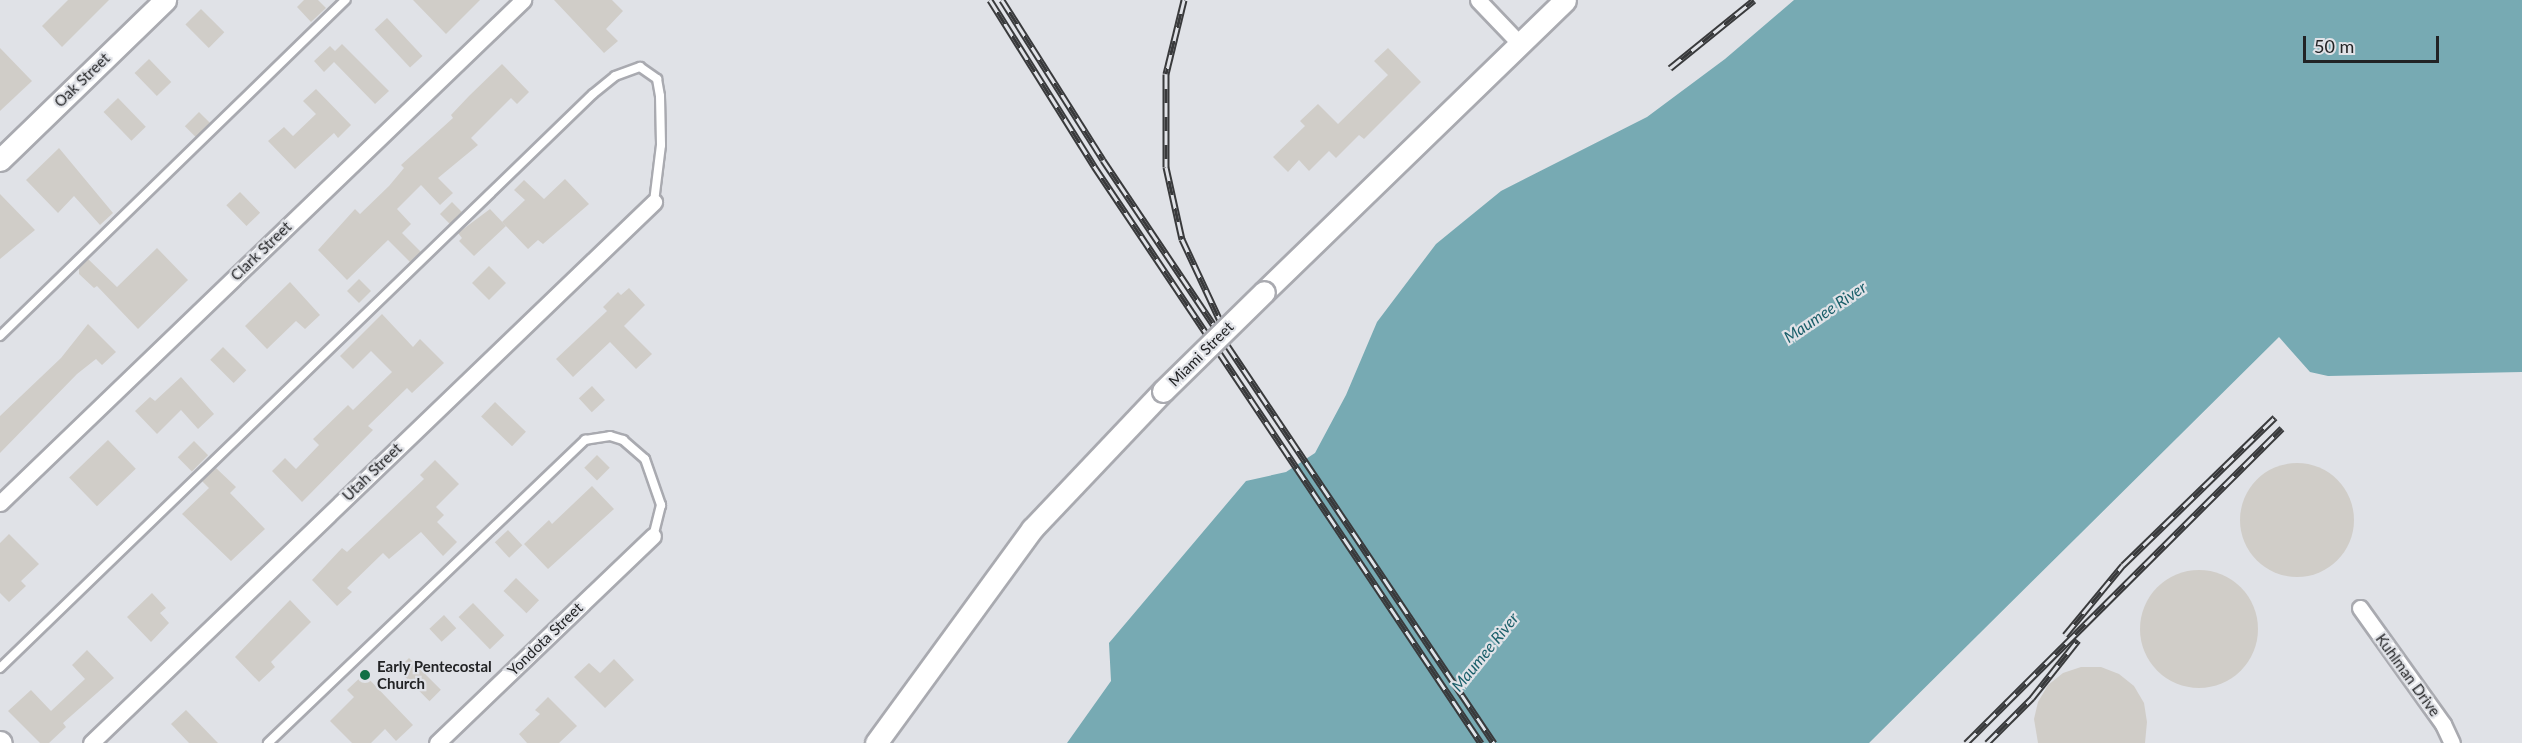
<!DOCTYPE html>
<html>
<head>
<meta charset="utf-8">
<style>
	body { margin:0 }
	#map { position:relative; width:2522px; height:743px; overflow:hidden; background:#e0e2e7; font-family:Lato,sans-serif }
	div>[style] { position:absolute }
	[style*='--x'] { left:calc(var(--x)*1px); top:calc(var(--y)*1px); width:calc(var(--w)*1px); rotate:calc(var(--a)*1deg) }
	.water>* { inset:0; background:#77aab3 }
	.building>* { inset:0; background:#d0cdc8; transform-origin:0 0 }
	.round { border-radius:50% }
	.roads { filter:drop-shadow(2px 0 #a9aab0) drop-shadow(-2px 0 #a9aab0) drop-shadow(0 2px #a9aab0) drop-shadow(0 -2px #a9aab0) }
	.lane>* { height:8px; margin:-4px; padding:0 4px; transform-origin:4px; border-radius:4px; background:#fff }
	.street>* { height:15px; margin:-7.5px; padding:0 7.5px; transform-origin:7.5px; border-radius:7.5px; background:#fff }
	.secondary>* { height:21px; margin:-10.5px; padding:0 10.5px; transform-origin:10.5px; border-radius:10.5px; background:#fff }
	.rail>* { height:7px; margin-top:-3.5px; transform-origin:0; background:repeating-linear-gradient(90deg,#e0e2e7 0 14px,#393a3c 0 28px); box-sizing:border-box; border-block:2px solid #393a3c }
	.bridges { filter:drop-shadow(2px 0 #a9aab0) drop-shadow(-2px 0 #a9aab0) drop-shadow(0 2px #a9aab0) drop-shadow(0 -2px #a9aab0) }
	.secondary-bridge>* { height:21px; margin:-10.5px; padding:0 10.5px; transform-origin:10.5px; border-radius:10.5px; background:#fff }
	.dots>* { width:16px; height:16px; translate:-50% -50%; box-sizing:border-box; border:3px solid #e0e2e7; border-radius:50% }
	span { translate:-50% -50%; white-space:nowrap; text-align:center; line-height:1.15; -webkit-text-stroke:4.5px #e0e2e7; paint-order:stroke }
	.street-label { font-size:15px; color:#222325 }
	.poi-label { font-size:15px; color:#222325; font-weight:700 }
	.left { translate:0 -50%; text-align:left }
	.water-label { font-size:16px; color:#195e69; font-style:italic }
	.scale { position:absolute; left:2303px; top:36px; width:136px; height:27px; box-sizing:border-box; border:3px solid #222325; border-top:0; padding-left:8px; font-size:18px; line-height:21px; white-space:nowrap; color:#222325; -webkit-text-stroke:4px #e0e2e7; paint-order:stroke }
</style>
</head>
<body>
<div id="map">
	<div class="water">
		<i style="clip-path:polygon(1794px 0,2522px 0,2522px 372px,2328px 376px,2310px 372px,2279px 337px,1869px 743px,1067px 743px,1111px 681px,1109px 643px,1246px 481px,1286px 472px,1315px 453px,1346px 395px,1377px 322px,1436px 244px,1501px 191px,1647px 117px,1725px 59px)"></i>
	</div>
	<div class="building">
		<i style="clip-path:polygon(68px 0,109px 0,62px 47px,42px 26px)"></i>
		<i style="clip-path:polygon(304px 0,318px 0,326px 8px,311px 22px,297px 7px)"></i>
		<i style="clip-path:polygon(413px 0,480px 0,446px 34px)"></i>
		<i style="clip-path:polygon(554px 0,612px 0,623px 11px,606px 29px,618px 41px,604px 53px)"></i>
		<i style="left:201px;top:9px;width:33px;height:22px;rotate:45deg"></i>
		<i style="left:387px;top:18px;width:52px;height:17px;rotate:47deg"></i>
		<i style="clip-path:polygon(342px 44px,389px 91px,375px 104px,334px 62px,324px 72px,314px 61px,330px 46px,335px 51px)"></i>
		<i style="clip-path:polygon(0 48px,32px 81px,0 111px)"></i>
		<i style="clip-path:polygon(1388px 48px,1421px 82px,1364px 139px,1359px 135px,1336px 158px,1329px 151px,1309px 171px,1299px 160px,1288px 172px,1273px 157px,1305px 126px,1300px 121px,1318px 104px,1338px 124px,1388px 75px,1374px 61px)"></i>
		<i style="left:149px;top:59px;width:32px;height:20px;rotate:46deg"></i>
		<i style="clip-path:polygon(502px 64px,529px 92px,517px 104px,511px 98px,471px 138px,478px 145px,438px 178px,453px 193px,440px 205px,421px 185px,397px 209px,411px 224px,402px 233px,421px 252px,410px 262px,388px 240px,347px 280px,318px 250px,355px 209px,360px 214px,389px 186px,404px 168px,401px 165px,453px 118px,451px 115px,469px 96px)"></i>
		<i style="clip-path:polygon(316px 89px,351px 125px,338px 138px,334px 133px,295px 169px,268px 141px,284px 127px,293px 136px,316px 114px,303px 101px)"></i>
		<i style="left:118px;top:98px;width:40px;height:20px;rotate:46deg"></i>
		<i style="left:199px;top:112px;width:16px;height:20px;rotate:45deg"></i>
		<i style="clip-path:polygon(59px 148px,113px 213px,100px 225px,74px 196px,58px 213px,26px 180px)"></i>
		<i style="clip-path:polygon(565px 179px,589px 204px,543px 244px,538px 240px,528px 249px,502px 222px,525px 200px,514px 190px,524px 180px,544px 199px)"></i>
		<i style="left:240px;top:192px;width:29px;height:19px;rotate:46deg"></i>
		<i style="clip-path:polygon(0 194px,35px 230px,0 259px)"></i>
		<i style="left:452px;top:202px;width:14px;height:17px;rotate:45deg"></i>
		<i style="clip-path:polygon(490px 209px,506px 226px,474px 256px,459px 241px,462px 238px,458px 233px)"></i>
		<i style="clip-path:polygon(157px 248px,188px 280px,138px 329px,97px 286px,94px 288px,79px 274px,79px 268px,88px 259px,117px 287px)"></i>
		<i style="left:489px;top:266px;width:24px;height:24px;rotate:45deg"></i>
		<i style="left:359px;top:279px;width:17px;height:17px;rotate:45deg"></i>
		<i style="clip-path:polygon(290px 282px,320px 315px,305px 329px,296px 321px,267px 349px,245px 326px)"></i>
		<i style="clip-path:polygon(629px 288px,645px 305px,624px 326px,652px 354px,636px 369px,610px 342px,573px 377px,556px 359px,607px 311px,603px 307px,618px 292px,621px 295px)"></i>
		<i style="clip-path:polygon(382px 314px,413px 347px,420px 339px,444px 363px,412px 393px,407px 388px,368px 426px,373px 430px,302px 502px,272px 471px,285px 458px,296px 469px,319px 445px,313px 439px,348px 405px,353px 410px,392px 372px,371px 351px,353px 369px,340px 356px)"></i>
		<i style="clip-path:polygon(88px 324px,116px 352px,102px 365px,96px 359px,77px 374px,0 453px,0 416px,61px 358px)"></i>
		<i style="left:223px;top:347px;width:33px;height:18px;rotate:45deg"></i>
		<i style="clip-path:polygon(181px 377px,214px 414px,198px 429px,181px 410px,157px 434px,135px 411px,150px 397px,155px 401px)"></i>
		<i style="left:592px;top:386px;width:19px;height:18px;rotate:47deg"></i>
		<i style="left:495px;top:402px;width:43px;height:20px;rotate:44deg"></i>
		<i style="left:108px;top:440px;width:40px;height:54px;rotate:46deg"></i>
		<i style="left:194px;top:441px;width:20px;height:23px;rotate:45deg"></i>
		<i style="left:597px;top:455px;width:18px;height:18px;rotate:45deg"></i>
		<i style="clip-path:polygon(435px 460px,459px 484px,436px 507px,444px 515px,437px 522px,457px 542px,443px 556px,421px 532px,389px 559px,383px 553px,347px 588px,352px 592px,337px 606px,312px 580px,342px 548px,347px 552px,424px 479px,420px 475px)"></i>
		<i class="round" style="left:2240px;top:463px;width:114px;height:114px"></i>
		<i style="clip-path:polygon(216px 468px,236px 487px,230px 493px,265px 529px,231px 561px,182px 514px,209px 488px,202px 481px)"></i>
		<i style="clip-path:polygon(592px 486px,614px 509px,548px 569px,524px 544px,549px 520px,552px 524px)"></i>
		<i style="left:508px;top:530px;width:21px;height:18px;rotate:47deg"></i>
		<i style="clip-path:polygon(9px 534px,39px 564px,21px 581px,26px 586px,9px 602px,0 593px,0 543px)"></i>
		<i class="round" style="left:2140px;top:570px;width:118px;height:118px"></i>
		<i style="left:516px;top:578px;width:32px;height:18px;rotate:44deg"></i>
		<i style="clip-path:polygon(152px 593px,166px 608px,160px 613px,169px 623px,151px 642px,127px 617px)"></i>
		<i style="clip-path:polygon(290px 600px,311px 622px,271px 662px,275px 667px,259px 682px,235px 657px)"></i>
		<i style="left:473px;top:603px;width:45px;height:20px;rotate:46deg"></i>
		<i style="left:444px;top:615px;width:18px;height:20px;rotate:47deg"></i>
		<i style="clip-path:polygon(87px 650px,114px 678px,63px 723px,66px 727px,49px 743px,40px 743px,8px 711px,31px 690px,51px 711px,85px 679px,72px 665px)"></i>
		<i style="left:409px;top:658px;width:45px;height:16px;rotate:45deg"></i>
		<i style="clip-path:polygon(614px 659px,634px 680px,605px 708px,574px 677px,589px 663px,600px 673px)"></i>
		<i style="clip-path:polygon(2081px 667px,2101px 667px,2119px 674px,2134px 686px,2144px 703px,2147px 722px,2145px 743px,2038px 743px,2034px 719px,2038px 702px,2048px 685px,2063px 673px)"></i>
		<i style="clip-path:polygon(364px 674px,413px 725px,396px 741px,385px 729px,371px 743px,352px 743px,330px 721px,354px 697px,347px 690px)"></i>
		<i style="clip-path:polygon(548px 697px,577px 726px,559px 743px,527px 743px,519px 734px,540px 714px,535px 710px)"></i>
		<i style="clip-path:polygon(186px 710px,218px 743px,189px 743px,171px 724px)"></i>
	</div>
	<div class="roads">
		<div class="lane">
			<i style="--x:0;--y:336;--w:482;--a:-44.2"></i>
			<i style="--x:0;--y:668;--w:825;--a:-44.07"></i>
			<i style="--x:593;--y:94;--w:28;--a:-39"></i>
			<i style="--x:615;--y:76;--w:27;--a:-20"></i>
			<i style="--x:640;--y:67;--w:21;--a:35"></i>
			<i style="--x:657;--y:79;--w:17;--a:80"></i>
			<i style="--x:660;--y:96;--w:49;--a:88.8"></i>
			<i style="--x:661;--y:145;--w:57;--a:97"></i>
			<i style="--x:268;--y:743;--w:439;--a:-43.7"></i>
			<i style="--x:585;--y:440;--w:25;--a:-9"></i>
			<i style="--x:610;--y:436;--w:14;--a:17"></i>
			<i style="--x:623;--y:440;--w:29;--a:41"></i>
			<i style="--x:645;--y:459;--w:49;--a:70.8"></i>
			<i style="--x:661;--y:505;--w:32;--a:104"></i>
		</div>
		<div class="street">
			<i style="--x:1478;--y:0;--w:61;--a:46.3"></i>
			<i style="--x:0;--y:503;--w:726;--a:-43.88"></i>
			<i style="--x:2360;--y:608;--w:143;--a:54.4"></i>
			<i style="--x:2443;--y:724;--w:21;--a:65"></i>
			<i style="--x:91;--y:743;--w:781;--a:-43.86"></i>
			<i style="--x:437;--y:743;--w:299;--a:-43.8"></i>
		</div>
		<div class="secondary">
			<i style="--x:0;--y:160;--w:230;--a:-44.1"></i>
			<i style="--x:1264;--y:292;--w:419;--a:-44.1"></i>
			<i style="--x:0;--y:742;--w:1;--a:45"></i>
			<i style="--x:876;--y:743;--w:265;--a:-53.9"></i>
			<i style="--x:1032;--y:529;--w:190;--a:-46.5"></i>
		</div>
	</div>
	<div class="rail">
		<i style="--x:990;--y:0;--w:196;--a:57.9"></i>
		<i style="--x:1094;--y:166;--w:695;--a:56.15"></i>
		<i style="--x:1002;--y:0;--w:189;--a:57.7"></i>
		<i style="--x:1103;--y:160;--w:702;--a:56.15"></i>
		<i style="--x:1184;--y:0;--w:76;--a:103.7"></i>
		<i style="--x:1166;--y:74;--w:93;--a:90"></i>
		<i style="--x:1166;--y:167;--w:74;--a:77.5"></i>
		<i style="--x:1182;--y:239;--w:99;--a:65"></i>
		<i style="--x:1670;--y:68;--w:108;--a:-39"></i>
		<i style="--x:2065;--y:635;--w:91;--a:-50.4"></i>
		<i style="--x:2123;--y:565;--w:212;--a:-44.2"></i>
		<i style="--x:1966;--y:743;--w:446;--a:-44.9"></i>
		<i style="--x:1987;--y:743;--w:64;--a:-45"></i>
		<i style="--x:2032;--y:698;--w:74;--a:-51.6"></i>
	</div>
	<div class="bridges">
		<div class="secondary-bridge">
			<i style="--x:1163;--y:391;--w:141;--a:-44.4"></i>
		</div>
	</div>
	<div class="dots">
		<i style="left:365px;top:675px;background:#117045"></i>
	</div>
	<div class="street-label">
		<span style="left:82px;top:80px;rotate:-44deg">Oak Street</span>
		<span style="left:261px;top:251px;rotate:-44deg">Clark Street</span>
		<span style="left:1201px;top:354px;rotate:-45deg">Miami Street</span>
		<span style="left:372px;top:472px;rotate:-44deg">Utah Street</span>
		<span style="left:545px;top:639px;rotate:-44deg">Yondota Street</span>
		<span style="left:2408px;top:675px;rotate:54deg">Kuhlman Drive</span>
	</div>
	<div class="poi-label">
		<span class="left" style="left:377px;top:675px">Early Pentecostal<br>Church</span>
	</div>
	<div class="water-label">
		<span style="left:1825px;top:312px;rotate:-34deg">Maumee River</span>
		<span style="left:1485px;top:652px;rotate:-51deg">Maumee River</span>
	</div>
	<div class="scale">50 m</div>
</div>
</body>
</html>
